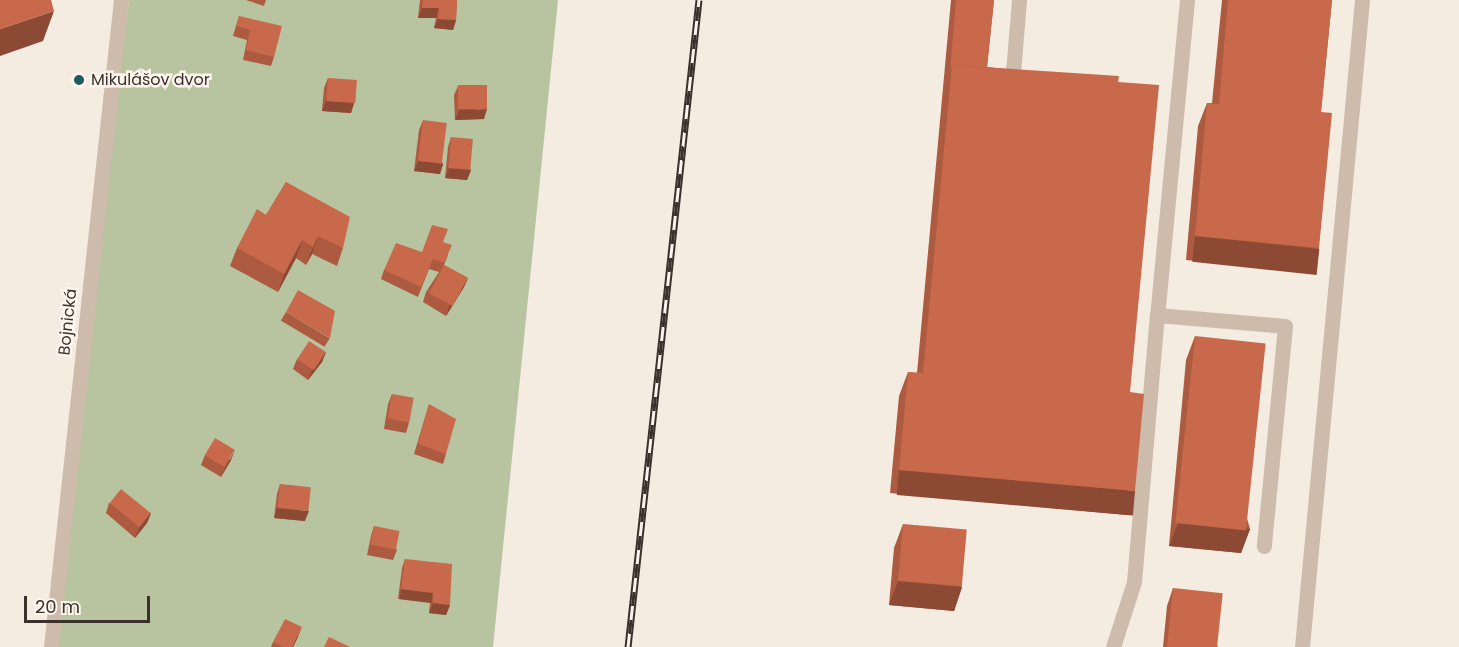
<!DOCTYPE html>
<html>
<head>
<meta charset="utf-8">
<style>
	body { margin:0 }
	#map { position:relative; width:1459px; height:647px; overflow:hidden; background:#f4ebe1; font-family:Poppins,sans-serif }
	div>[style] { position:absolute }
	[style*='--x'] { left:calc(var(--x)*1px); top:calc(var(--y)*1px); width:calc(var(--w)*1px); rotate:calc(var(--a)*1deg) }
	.green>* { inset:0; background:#b8c4a0 }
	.minor>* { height:15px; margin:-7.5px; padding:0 7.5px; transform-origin:7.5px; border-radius:7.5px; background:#cdbbac }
	.rail>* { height:7px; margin-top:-3.5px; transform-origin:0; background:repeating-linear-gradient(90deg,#fbf5ee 0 14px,#3b302b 0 28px); box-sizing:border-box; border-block:2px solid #3b302b }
	.wall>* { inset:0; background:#ac5a40; transform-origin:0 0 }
	.shaded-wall>* { inset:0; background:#8c4a34; transform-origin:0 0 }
	.building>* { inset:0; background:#c8694b; transform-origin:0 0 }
	.dots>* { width:16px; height:16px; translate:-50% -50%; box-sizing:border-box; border:3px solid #fbf5ee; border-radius:50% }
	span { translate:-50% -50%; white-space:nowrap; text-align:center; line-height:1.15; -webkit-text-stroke:5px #fbf5ee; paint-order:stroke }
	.poi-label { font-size:16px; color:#3b302b }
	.left { translate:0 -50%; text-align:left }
	.street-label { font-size:16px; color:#3b302b }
	.scale { position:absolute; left:24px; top:596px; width:126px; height:27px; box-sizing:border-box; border:3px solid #3b302b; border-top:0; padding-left:8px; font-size:18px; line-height:21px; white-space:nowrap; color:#3b302b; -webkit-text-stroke:4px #fbf5ee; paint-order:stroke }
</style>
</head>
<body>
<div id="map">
	<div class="green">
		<i style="clip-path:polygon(129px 0,558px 0,493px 647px,46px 647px)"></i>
	</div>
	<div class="minor">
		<i style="--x:1187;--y:0;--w:316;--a:95.4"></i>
		<i style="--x:1157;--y:315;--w:128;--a:4.9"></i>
		<i style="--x:1285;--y:326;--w:221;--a:95.5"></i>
		<i style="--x:1013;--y:72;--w:72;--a:-85.2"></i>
		<i style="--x:51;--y:647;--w:651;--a:-83.83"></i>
		<i style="--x:1113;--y:647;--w:68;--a:-72.1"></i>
		<i style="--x:1134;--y:582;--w:268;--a:-85.1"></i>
		<i style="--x:1302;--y:647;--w:650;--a:-84.7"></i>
	</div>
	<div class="rail">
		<i style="--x:628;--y:647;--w:651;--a:-83.74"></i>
	</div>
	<div class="wall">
		<i style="clip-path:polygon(246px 0,266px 0,264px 6px)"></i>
		<i style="clip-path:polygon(420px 0,457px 0,456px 20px,453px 30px,434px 28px,436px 18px,418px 18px)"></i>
		<i style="clip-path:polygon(951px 0,994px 0,987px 67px,1118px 82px,1130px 392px,1127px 515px,890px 493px,899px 396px,908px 372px,917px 373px)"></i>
		<i style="clip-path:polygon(1222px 0,1332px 0,1321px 112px,1319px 248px,1311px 272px,1186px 260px,1198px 126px,1207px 103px,1212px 103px)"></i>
		<i style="clip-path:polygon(239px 16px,274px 57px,271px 66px,243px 60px,247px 40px,233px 36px)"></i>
		<i style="clip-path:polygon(328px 78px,354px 103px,351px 113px,322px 111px,324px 88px)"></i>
		<i style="clip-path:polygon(458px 86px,484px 119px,455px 120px,454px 95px)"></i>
		<i style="clip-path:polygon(423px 120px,443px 164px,440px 174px,414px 171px,419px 130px)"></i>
		<i style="clip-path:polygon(451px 137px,471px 170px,467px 180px,445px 178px,448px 147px)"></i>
		<i style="clip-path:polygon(286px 182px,343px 248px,337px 266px,312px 254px,306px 265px,296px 258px,278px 292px,230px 266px,237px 248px,266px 215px)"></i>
		<i style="clip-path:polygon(443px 242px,448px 255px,444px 265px,468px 278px,464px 287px,446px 316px,423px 302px,426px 292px,439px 272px,429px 269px,418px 297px,381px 279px,384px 270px)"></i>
		<i style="left:286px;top:312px;width:51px;height:10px;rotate:31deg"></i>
		<i style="clip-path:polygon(1195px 336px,1250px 529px,1241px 553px,1169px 546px,1186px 360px)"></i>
		<i style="clip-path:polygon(326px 352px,322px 362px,308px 380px,293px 369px,297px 359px)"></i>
		<i style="clip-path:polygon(392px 394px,409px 423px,406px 433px,384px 429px,388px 404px)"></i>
		<i style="clip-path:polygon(429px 404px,446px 454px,443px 464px,414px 454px)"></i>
		<i style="clip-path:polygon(205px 455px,231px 460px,221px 477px,201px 465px)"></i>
		<i style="clip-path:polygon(280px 484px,305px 521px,274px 518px,277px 494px)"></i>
		<i style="clip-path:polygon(109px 503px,151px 513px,147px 523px,135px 538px,106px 513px)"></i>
		<i style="clip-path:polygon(903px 524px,962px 587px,954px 611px,889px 605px,894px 548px)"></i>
		<i style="clip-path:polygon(374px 526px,397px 550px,393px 560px,367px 555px,371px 536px)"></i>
		<i style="clip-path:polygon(405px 559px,450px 605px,446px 615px,429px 613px,430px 603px,398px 599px,402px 568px)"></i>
		<i style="clip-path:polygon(1173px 588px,1218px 647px,1163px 647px,1167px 606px)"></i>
		<i style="clip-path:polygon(298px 637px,293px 647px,271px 647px,273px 642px)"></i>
	</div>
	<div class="shaded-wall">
		<i style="clip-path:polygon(422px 8px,439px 8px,436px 18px,418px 18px)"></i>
		<i style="clip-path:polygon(54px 11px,43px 41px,0 56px,0 29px)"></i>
		<i style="clip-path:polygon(438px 19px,456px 20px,453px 30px,434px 28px)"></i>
		<i style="clip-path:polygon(326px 101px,354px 103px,351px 113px,322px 111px)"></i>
		<i style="clip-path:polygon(487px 109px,484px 119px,455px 120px,459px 110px)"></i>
		<i style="clip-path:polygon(418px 161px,443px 164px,440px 174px,414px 171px)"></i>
		<i style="clip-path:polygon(449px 168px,471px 170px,467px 180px,445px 178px)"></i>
		<i style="clip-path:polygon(318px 236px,312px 254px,306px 265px,313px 247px)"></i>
		<i style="left:1195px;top:236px;width:125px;height:26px;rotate:6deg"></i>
		<i style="clip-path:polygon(302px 240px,296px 258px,278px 292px,284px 274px)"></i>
		<i style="clip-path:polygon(468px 278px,464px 287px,446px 316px,449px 307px)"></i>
		<i style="clip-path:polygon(326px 352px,322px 362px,308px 380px,312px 370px)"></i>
		<i style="clip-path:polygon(235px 450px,231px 460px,221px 477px,225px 468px)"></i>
		<i style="left:899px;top:470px;width:237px;height:25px;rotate:5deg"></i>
		<i style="clip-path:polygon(277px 508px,309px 511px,305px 521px,274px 518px)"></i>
		<i style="clip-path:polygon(151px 513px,147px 523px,135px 538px,139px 528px)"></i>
		<i style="clip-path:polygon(1178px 523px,1250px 529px,1241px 553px,1169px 546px)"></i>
		<i style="clip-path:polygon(898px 581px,962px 587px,954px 611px,889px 605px)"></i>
		<i style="left:401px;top:589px;width:32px;height:10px;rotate:7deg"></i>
		<i style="clip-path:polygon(433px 603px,450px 605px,446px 615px,429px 613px)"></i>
		<i style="clip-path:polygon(302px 627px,298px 637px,293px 647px,292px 647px)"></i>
	</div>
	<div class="building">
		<i style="clip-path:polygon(0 0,51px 0,54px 11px,0 29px)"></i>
		<i style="clip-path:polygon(423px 0,457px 0,456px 20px,438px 19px,439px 8px,422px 8px)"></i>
		<i style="clip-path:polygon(956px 0,994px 0,987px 67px,952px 65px,950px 71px)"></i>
		<i style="clip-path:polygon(1228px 0,1332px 0,1321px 112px,1332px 113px,1319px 248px,1195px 236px,1207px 103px,1219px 104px)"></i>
		<i style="clip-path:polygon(239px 16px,282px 26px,274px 57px,246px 50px,250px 30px,237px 26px)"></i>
		<i style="clip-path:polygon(952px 65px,1119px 76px,1118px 82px,1159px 85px,1130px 392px,1144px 394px,1135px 491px,899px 470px,908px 372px,923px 373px)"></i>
		<i style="left:328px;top:78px;width:29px;height:23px;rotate:4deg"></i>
		<i style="left:487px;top:85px;width:24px;height:29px;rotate:90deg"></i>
		<i style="left:423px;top:120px;width:24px;height:41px;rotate:7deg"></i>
		<i style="left:451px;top:137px;width:22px;height:31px;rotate:5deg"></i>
		<i style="clip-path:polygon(286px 182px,350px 217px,343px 248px,318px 236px,313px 247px,302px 240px,284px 274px,237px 248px,257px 209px,266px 215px)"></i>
		<i style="clip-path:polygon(432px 225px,448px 229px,443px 242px,452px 245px,444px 263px,433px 259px,421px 287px,384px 270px,396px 243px,422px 252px)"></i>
		<i style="left:444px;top:265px;width:27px;height:32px;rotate:28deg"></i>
		<i style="clip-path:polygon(298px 290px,335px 311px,330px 338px,286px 312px)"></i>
		<i style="left:1195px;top:336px;width:71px;height:188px;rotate:6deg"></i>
		<i style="left:309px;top:341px;width:20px;height:22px;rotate:33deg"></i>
		<i style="left:392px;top:394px;width:22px;height:25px;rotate:10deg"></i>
		<i style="clip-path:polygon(429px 404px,456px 419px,446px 454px,418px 444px)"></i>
		<i style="left:215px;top:438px;width:23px;height:20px;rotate:31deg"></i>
		<i style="left:280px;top:484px;width:31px;height:24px;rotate:6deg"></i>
		<i style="left:121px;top:489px;width:38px;height:18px;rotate:39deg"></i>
		<i style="left:903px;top:524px;width:64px;height:57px;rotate:5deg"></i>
		<i style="left:374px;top:526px;width:26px;height:19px;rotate:11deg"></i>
		<i style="clip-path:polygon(405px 559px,452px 564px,450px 605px,433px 603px,433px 593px,401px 589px)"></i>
		<i style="left:1173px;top:588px;width:50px;height:59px;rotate:6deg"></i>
		<i style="clip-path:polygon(285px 619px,302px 627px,292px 647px,283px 647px,273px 642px)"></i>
		<i style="clip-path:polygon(329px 637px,350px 647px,324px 647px)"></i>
	</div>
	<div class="dots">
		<i style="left:79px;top:80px;background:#1f5a5e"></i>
	</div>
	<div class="poi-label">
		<span class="left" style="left:91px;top:80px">Mikulášov dvor</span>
	</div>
	<div class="street-label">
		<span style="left:68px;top:322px;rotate:-84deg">Bojnická</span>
	</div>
	<div class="scale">20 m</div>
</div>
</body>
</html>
